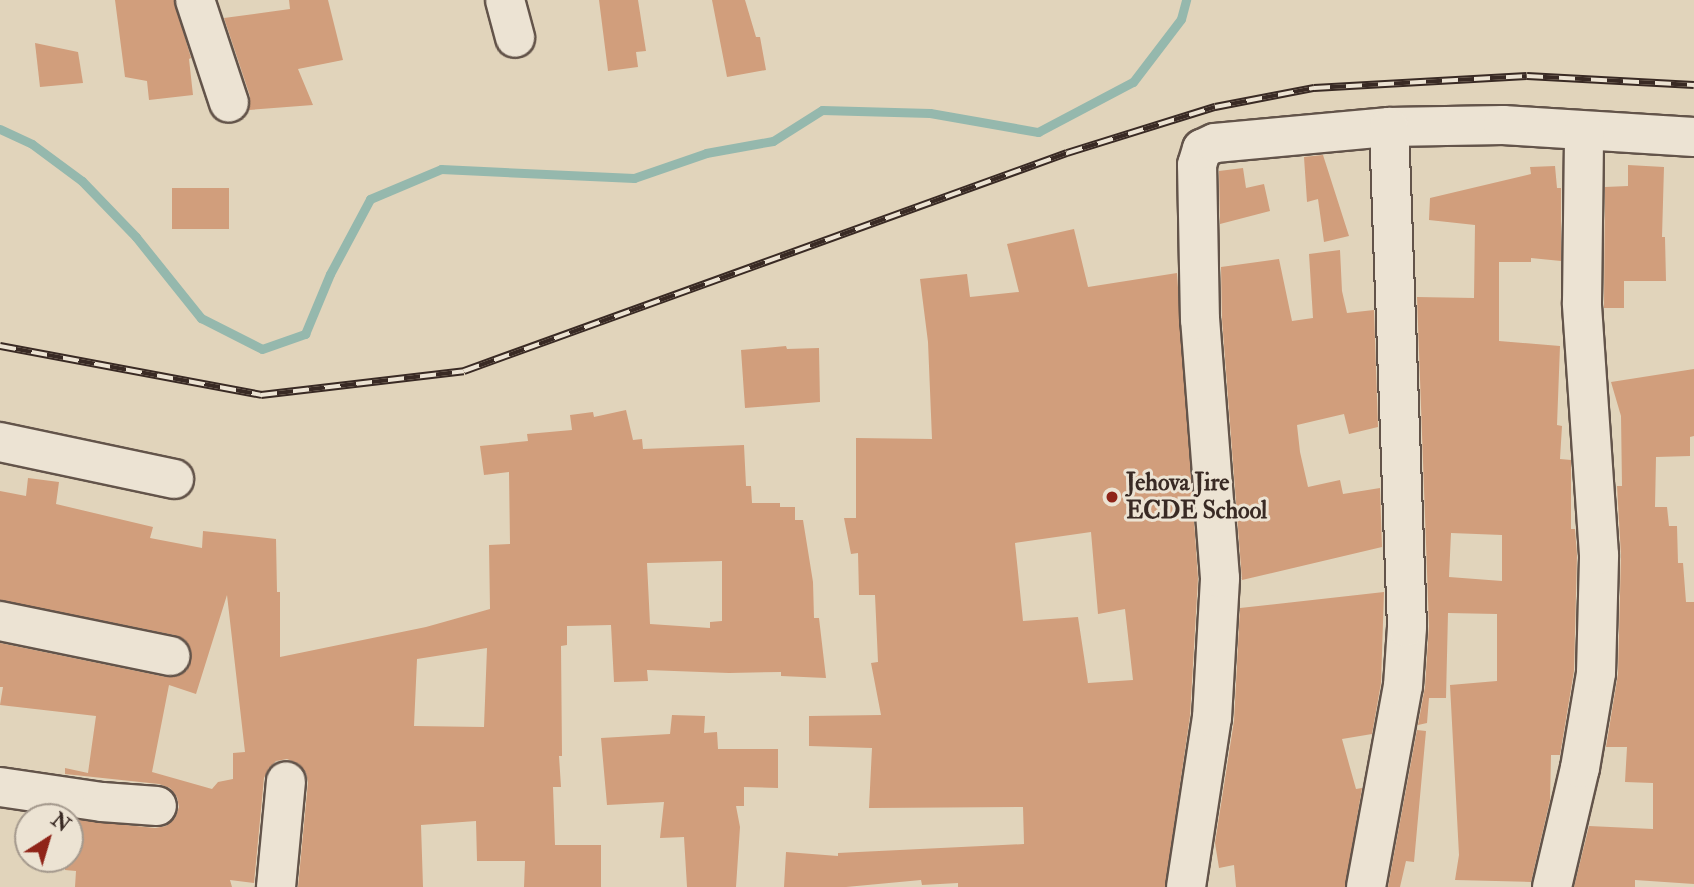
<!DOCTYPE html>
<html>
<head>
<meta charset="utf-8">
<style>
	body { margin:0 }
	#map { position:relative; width:1694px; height:887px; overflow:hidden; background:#e1d4bb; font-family:"IM FELL Double Pica",serif }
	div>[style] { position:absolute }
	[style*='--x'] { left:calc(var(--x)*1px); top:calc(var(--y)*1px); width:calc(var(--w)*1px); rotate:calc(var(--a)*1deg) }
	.stream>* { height:9px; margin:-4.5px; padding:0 4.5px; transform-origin:4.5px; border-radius:4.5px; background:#95b8ad }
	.building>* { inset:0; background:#d19e7c; transform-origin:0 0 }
	.roads { filter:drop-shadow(2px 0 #63544a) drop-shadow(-2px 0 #63544a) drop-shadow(0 2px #63544a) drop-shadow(0 -2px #63544a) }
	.minor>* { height:38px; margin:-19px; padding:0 19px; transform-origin:19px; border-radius:19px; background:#ece3d3 }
	.rail>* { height:8px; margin-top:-4px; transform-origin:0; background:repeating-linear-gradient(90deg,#ece3d3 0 16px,#392a24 0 32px); box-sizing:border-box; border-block:2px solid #392a24 }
	.dots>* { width:19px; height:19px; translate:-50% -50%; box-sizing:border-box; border:4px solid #ece3d3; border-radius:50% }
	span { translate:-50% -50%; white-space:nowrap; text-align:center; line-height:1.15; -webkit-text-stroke:6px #ece3d3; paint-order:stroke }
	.poi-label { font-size:24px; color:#392a24; font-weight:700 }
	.left { translate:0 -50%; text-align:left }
	.north { position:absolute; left:14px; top:803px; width:70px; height:70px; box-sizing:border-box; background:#ece3d3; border:2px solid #a4998d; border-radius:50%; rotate:37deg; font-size:19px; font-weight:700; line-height:28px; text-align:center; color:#392a24 }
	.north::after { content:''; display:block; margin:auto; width:24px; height:32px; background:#8f2418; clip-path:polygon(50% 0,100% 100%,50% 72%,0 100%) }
</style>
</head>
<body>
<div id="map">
	<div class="stream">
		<i style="--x:0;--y:129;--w:35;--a:25"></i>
		<i style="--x:32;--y:144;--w:62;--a:36.5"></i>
		<i style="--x:82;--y:181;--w:78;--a:46"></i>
		<i style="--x:136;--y:237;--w:104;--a:51.3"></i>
		<i style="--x:201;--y:318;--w:68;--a:26.9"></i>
		<i style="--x:262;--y:349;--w:46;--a:-19.2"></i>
		<i style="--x:305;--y:334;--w:65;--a:-67.4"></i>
		<i style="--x:330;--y:274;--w:85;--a:-61.9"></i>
		<i style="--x:370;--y:199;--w:77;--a:-22.9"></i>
		<i style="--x:441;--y:169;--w:193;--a:2.7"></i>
		<i style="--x:634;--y:178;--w:76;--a:-19.1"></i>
		<i style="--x:706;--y:153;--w:68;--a:-10.2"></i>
		<i style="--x:773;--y:141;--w:58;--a:-32.3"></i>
		<i style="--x:822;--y:110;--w:108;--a:1.6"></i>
		<i style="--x:930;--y:113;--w:110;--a:10"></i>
		<i style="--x:1038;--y:132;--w:107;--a:-27.8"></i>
		<i style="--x:1133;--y:82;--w:79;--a:-52.7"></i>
		<i style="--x:1181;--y:19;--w:20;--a:-75"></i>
	</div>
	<div class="building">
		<i style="clip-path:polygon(115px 0,174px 0,191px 58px,189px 59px,193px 95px,149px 100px,147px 81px,125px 77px)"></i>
		<i style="clip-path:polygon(289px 0,328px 0,343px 60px,298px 69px,313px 105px,249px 110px,250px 96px,224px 18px,290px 9px)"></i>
		<i style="clip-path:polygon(599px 0,638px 0,646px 51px,636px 52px,638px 67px,608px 71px)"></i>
		<i style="clip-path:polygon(712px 0,745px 0,756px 37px,760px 37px,766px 70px,727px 77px)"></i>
		<i style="clip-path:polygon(35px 43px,78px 52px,83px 83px,40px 87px)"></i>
		<i style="clip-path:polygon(1323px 155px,1349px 236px,1324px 242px,1318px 199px,1307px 202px,1304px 157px)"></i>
		<i style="clip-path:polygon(1628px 165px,1664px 167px,1662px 237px,1665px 237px,1666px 281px,1624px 281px,1624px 308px,1604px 308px,1605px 187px,1628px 186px)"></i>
		<i style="clip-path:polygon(evenodd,1555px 166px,1557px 188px,1561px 188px,1561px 261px,1531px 258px,1531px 262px,1499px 262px,1499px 341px,1560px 346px,1557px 425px,1562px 426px,1560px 459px,1571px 460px,1571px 529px,1575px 529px,1577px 555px,1574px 671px,1560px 755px,1551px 755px,1550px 800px,1531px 882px,1455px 880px,1459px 855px,1450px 685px,1497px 681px,1497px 614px,1448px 613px,1446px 698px,1429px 698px,1427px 723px,1418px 725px,1425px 687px,1429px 626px,1417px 297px,1474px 298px,1475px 225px,1429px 220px,1430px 198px,1531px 174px,1530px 167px,1555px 166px,1451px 533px,1502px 535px,1502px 581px,1449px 577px,1451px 533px)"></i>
		<i style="clip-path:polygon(1243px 168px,1246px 188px,1264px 184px,1270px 211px,1220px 224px,1219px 171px)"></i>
		<i style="left:229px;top:188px;width:41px;height:57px;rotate:90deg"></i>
		<i style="clip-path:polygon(evenodd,1074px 229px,1088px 287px,1177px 273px,1198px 578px,1190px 716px,1165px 887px,958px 887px,958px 883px,922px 885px,921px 880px,846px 887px,784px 887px,786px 852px,838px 856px,838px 853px,1024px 844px,1023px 807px,869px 808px,872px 748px,809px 746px,809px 716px,881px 715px,871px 663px,878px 662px,875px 595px,859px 595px,858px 553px,851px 554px,844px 518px,856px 518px,856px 438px,932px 439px,928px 342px,920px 279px,967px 274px,970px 297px,1019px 292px,1007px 244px,1074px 229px,1091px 532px,1098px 614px,1125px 609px,1133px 680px,1088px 683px,1078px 617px,1023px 621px,1015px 543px,1091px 532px)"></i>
		<i style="clip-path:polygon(1340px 250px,1342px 291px,1347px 313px,1374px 310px,1378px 427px,1349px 434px,1344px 414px,1297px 425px,1300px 452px,1308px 487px,1340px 480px,1343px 494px,1380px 488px,1382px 547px,1242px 580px,1222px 319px,1221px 267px,1279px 259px,1292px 321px,1313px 318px,1309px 254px)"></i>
		<i style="clip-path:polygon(786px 346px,787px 349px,819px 348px,820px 402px,745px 408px,741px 350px)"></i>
		<i style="clip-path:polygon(1694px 369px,1694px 436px,1690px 437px,1690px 456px,1656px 457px,1655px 507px,1667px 507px,1669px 526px,1677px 526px,1678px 563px,1683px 563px,1686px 602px,1694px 602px,1694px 884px,1635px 880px,1635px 887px,1574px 887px,1589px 826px,1653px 829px,1653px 783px,1625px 782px,1627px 747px,1606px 747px,1618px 674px,1621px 555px,1617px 486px,1622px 486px,1621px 416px,1611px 382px)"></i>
		<i style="clip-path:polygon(evenodd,626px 410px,633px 440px,642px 439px,643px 449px,744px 445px,746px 486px,751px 486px,752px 503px,780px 503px,780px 507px,795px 507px,795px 520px,803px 520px,813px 582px,814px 618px,819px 618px,826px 678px,781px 676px,781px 672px,729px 673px,647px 670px,648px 681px,614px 682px,611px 625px,567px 626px,567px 645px,561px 646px,562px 756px,559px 756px,561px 787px,553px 787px,555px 845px,601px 845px,601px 887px,524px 887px,525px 861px,477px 861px,476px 821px,421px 825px,423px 887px,298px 887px,308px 782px,306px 773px,299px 764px,287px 759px,276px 761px,269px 768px,264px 778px,254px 883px,230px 880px,232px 887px,75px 887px,76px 871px,65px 870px,65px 859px,70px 859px,70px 819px,155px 828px,166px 826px,175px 818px,179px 807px,177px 797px,170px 788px,159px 784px,65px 774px,65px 768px,88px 773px,96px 716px,0 705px,3px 687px,0 687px,0 643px,166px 677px,178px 676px,187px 670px,191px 661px,191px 650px,185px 640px,174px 635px,0 600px,0 491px,26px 496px,28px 478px,59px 482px,56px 504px,153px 527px,150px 538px,202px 548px,203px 531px,276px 539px,277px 592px,280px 592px,280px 657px,426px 627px,490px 609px,489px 545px,510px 544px,509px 472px,484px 475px,480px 446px,528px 441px,527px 434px,572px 430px,570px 415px,593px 412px,594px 417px,626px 410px,722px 561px,722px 621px,710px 622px,710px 628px,650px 624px,647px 563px,722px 561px,626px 410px,227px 595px,245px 752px,233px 753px,233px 779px,218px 782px,212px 789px,152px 772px,169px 685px,196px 694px,227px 595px,626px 410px,487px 648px,484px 727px,414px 726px,417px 659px,487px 648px)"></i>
		<i style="clip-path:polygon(1384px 592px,1381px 683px,1372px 734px,1342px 739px,1356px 789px,1362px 788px,1345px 887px,1236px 887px,1234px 865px,1219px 868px,1215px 843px,1234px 721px,1240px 608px)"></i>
		<i style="clip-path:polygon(672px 715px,705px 716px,704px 733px,717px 732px,718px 749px,778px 749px,778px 788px,744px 787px,744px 806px,736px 806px,740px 827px,736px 887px,687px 887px,684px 837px,660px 838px,664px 802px,607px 805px,601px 738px,670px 734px)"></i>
		<i style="clip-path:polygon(1417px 730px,1426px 731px,1414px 862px,1406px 861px,1400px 887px,1388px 887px)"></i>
	</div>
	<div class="roads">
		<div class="minor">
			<i style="--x:195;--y:0;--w:108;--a:71.7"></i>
			<i style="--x:505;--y:0;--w:39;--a:75"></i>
			<i style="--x:0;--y:442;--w:178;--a:12"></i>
			<i style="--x:0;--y:621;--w:174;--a:11.6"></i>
			<i style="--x:0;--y:787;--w:103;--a:8.4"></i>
			<i style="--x:102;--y:802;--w:55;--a:4.2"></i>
			<i style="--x:276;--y:887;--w:106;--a:-84.6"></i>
			<i style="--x:1186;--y:887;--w:171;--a:-81.3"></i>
			<i style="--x:1212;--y:718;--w:140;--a:-86.7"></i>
			<i style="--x:1220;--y:578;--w:259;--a:-94.4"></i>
			<i style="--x:1200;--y:320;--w:155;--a:-91.1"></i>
			<i style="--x:1197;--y:165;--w:17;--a:-73"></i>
			<i style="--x:1202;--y:149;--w:14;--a:-25"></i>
			<i style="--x:1215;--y:143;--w:175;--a:-5.3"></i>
			<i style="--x:1389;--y:127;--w:114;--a:-1"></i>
			<i style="--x:1503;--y:125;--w:191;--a:3.6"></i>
			<i style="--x:1366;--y:887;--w:204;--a:-79.6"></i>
			<i style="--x:1403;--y:686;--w:59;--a:-86.1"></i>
			<i style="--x:1407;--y:627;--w:500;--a:-92.06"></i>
			<i style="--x:1552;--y:887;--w:122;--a:-76.8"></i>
			<i style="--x:1580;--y:768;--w:96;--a:-80.4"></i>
			<i style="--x:1596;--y:673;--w:118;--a:-88.5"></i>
			<i style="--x:1599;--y:555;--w:253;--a:-93.9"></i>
			<i style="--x:1582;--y:303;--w:172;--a:-89.3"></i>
		</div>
	</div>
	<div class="rail">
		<i style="--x:0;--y:346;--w:266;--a:10.6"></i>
		<i style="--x:261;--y:395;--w:204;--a:-6.7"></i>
		<i style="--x:464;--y:371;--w:641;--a:-19.88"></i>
		<i style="--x:1067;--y:153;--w:155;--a:-17.3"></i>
		<i style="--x:1215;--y:107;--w:101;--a:-10.9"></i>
		<i style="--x:1314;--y:88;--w:213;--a:-3.2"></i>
		<i style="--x:1527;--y:76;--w:167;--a:3.1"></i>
	</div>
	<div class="dots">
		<i style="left:1112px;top:497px;background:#8f2418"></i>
	</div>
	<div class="poi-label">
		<span class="left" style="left:1126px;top:497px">Jehova Jire<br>ECDE School</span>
	</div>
	<div class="north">N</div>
</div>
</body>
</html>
